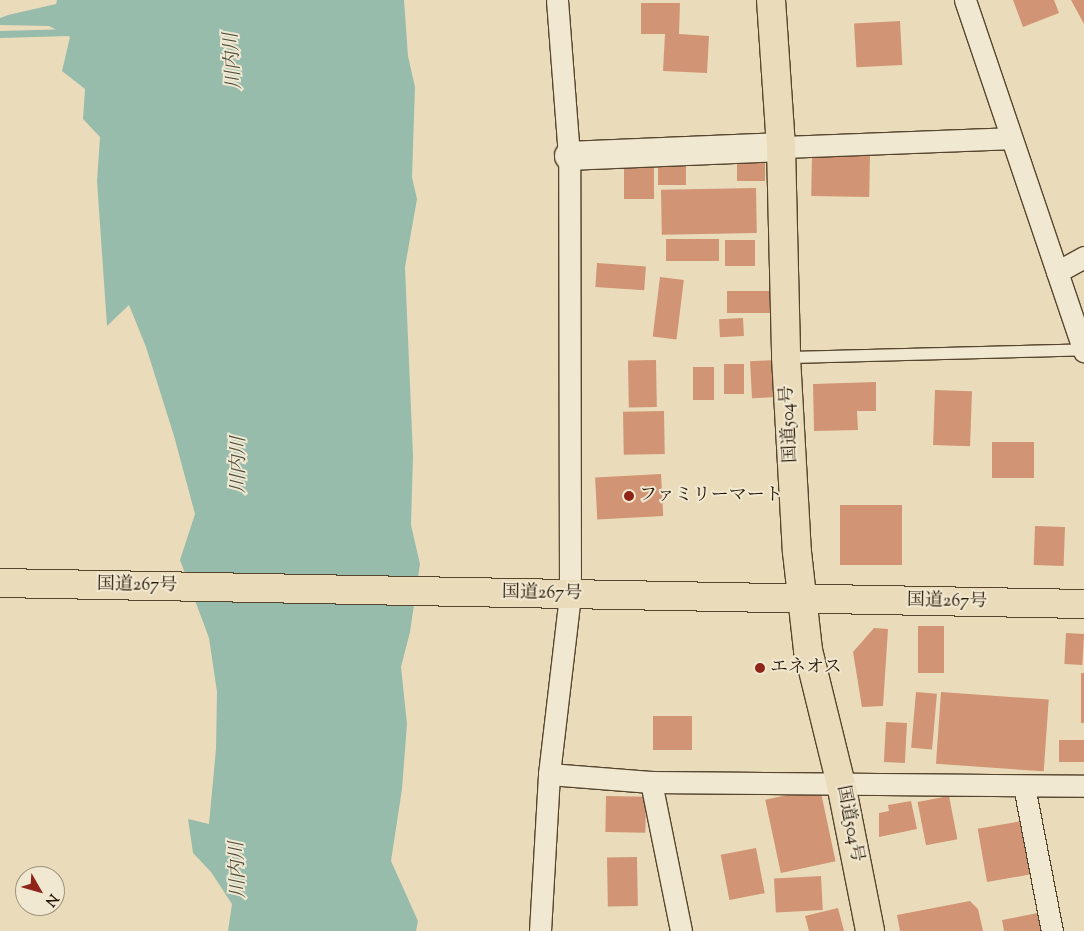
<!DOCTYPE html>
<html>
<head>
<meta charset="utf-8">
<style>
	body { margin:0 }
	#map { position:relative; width:1084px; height:931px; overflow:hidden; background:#eadcba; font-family:"Sorts Mill Goudy","Noto Serif JP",serif }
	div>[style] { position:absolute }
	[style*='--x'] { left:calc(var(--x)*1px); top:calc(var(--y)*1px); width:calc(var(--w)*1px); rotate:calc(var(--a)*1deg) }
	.water>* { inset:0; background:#98bcac }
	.stream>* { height:7px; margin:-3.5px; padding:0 3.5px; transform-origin:3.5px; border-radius:3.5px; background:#98bcac }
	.building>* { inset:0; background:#d19474; transform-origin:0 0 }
	.roads { filter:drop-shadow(1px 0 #56462e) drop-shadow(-1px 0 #56462e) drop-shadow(0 1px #56462e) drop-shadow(0 -1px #56462e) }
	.service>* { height:11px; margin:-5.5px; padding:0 5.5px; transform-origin:5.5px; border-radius:5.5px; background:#f1e8d2 }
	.minor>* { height:21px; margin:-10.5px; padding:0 10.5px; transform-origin:10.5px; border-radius:10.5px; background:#f1e8d2 }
	.tertiary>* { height:28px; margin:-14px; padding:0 14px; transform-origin:14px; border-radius:14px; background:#f1e8d2 }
	.trunk>* { height:28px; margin:-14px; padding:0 14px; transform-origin:14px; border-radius:14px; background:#eadcba }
	.dots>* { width:14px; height:14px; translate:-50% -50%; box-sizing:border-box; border:2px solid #f1e8d2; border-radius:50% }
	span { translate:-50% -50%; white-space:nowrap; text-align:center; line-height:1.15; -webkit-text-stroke:4px #f1e8d2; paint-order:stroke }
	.street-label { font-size:18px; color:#241400 }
	.poi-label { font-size:18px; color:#241400 }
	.left { translate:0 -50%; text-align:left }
	.water-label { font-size:19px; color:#4d4f3c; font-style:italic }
	.north { position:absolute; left:15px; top:866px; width:50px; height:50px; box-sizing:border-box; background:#f1e8d2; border:1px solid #9f937e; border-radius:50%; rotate:128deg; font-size:14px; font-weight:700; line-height:20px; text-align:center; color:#241400 }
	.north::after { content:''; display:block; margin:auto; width:18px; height:22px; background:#8f2418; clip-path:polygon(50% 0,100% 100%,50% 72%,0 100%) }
</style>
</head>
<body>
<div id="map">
	<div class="water">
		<i style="clip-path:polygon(57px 0,404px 0,408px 56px,415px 87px,412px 177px,417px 199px,405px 267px,413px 456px,411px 525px,420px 564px,410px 632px,401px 667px,407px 724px,402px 789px,391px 861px,418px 921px,416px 931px,228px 931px,232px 904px,211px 872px,193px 853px,188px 819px,209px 824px,216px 749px,217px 692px,209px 638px,180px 560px,195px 514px,174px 436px,146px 347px,129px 305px,107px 326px,97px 181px,100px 137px,83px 119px,85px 89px,62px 71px,70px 37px,49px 26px,0 25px,0 18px,8px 15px,56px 4px)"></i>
	</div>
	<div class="stream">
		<i style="--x:0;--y:34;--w:70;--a:-1.6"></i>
	</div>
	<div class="building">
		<i style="clip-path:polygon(1013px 0,1054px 0,1059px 13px,1023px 27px)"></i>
		<i style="clip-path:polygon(1071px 0,1084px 0,1084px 24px)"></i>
		<i style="clip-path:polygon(641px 3px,680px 3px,679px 34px,709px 36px,707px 73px,663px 71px,665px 34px,641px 34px)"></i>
		<i style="left:900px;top:21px;width:44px;height:46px;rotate:87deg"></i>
		<i style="left:765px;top:151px;width:30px;height:28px;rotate:90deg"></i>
		<i style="left:812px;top:152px;width:58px;height:44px;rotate:1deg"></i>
		<i style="left:686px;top:155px;width:30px;height:28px;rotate:90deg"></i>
		<i style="left:624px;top:161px;width:30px;height:38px"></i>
		<i style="left:756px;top:188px;width:45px;height:95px;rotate:89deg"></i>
		<i style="left:719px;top:239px;width:22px;height:53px;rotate:90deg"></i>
		<i style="left:725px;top:240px;width:30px;height:26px"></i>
		<i style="left:597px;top:263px;width:49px;height:24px;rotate:4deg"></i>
		<i style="left:660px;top:277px;width:24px;height:60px;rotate:7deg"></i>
		<i style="left:770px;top:291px;width:22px;height:43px;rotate:90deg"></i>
		<i style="left:743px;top:318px;width:18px;height:24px;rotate:87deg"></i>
		<i style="left:656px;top:360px;width:47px;height:28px;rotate:89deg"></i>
		<i style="left:775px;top:360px;width:37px;height:25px;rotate:87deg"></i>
		<i style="left:724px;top:364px;width:20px;height:30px"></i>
		<i style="left:693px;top:367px;width:21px;height:33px"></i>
		<i style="clip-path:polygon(876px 382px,876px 411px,857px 411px,858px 430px,814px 431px,813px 384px)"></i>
		<i style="left:935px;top:390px;width:37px;height:55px;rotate:2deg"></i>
		<i style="left:664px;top:411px;width:43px;height:41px;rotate:89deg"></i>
		<i style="left:992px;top:442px;width:42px;height:36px"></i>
		<i style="left:661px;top:474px;width:42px;height:66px;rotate:87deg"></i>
		<i style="left:840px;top:505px;width:62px;height:60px"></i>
		<i style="left:1035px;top:526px;width:30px;height:39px;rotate:2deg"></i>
		<i style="left:918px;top:626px;width:26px;height:47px"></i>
		<i style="clip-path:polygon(874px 628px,888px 629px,883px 706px,862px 707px,853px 652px)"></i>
		<i style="left:1066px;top:633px;width:18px;height:31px;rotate:3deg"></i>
		<i style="left:1081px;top:673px;width:3px;height:50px"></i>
		<i style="left:916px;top:692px;width:21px;height:56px;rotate:5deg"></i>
		<i style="left:941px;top:692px;width:108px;height:72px;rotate:4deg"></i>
		<i style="left:653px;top:716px;width:39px;height:34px"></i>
		<i style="left:886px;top:722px;width:21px;height:40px;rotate:3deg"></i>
		<i style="left:1059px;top:740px;width:25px;height:22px"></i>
		<i style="left:820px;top:788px;width:75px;height:56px;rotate:78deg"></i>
		<i style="left:606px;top:796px;width:40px;height:36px;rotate:1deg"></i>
		<i style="left:949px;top:796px;width:44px;height:32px;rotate:79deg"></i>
		<i style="clip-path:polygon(911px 801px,917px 829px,879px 837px,879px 813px,889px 811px,888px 805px)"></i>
		<i style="left:1022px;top:821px;width:54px;height:45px;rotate:80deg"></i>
		<i style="left:756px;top:848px;width:46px;height:36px;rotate:79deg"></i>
		<i style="left:637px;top:857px;width:49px;height:30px;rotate:89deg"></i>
		<i style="left:821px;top:876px;width:34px;height:47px;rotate:87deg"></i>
		<i style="clip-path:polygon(970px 901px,978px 909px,983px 931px,900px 931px,897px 915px)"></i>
		<i style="clip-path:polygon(838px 908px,844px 931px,809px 931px,805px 916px)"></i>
		<i style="clip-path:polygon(1043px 912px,1046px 931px,1004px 931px,1002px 920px)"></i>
	</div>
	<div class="roads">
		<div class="service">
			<i style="--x:786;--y:357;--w:297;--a:-1.5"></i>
		</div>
		<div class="minor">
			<i style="--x:965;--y:0;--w:371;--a:71.3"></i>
			<i style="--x:781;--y:147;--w:230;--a:-2.2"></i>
			<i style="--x:1057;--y:272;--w:31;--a:-29"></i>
			<i style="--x:549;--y:774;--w:102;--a:4.5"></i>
			<i style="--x:651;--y:782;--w:433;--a:0.5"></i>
			<i style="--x:651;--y:782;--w:152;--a:78.6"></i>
			<i style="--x:1024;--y:786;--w:148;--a:79.1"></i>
			<i style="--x:540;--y:931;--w:157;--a:-86.7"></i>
			<i style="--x:549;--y:774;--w:181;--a:-83.3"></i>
			<i style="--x:570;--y:594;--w:438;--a:-90.1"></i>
			<i style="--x:569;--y:156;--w:156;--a:-94.4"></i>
		</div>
		<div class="tertiary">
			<i style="--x:569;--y:156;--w:212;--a:-2.4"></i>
		</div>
		<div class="trunk">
			<i style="--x:771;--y:0;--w:147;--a:86.1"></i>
			<i style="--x:781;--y:147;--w:210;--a:88.6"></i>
			<i style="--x:786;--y:357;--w:195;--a:86.8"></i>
			<i style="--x:797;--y:552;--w:99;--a:83.6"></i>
			<i style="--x:808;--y:650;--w:138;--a:76.2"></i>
			<i style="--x:841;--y:784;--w:150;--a:78.8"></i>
			<i style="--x:0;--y:583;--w:1084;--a:1.11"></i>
		</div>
	</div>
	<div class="dots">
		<i style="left:629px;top:496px;background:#8f2418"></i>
		<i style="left:760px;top:668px;background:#8f2418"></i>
	</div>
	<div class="street-label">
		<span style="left:790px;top:424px;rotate:-93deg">国道504号</span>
		<span style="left:137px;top:586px;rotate:1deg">国道267号</span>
		<span style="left:542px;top:594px;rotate:1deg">国道267号</span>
		<span style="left:947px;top:602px;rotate:1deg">国道267号</span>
		<span style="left:849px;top:824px;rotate:79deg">国道504号</span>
	</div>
	<div class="poi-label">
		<span class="left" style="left:639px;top:496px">ファミリーマート</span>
		<span class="left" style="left:770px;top:668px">エネオス</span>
	</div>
	<div class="water-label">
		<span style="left:234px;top:61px;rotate:-94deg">川内川</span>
		<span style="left:240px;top:465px;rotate:-90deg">川内川</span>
		<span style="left:239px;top:870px;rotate:-92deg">川内川</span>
	</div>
	<div class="north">N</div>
</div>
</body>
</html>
